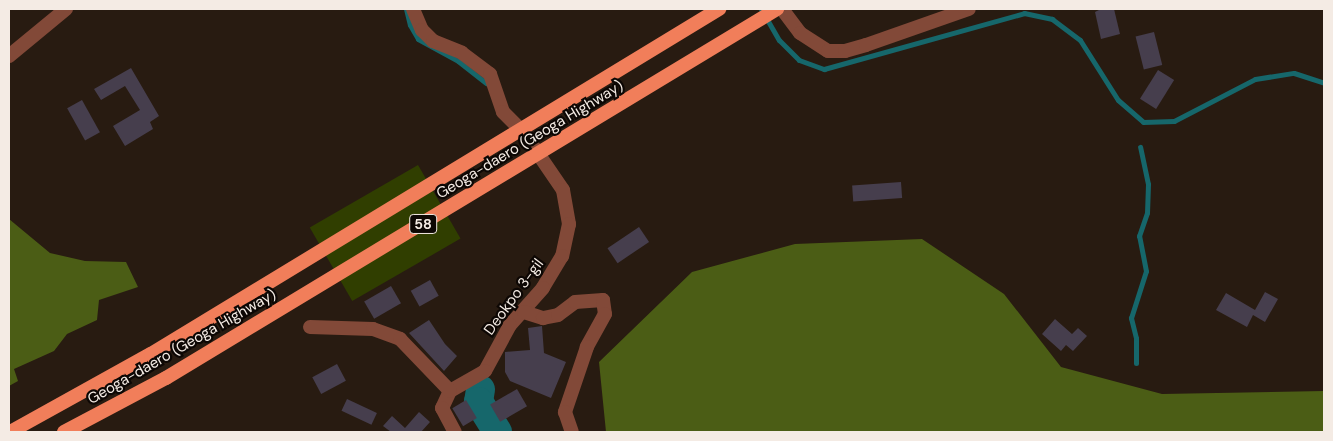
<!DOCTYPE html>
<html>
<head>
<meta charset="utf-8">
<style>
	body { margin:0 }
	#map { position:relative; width:1333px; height:441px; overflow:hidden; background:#281b11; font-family:"DM Sans",sans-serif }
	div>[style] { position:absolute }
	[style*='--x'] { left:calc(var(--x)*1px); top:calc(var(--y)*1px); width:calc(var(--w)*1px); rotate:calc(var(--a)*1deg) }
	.green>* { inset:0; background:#303e00; transform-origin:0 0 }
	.forest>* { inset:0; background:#4b5d15 }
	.stream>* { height:5px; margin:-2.5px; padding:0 2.5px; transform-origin:2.5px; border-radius:2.5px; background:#16676b }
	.river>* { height:29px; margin:-14.5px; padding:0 14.5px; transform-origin:14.5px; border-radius:14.5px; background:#16676b }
	.building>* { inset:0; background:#463e4d; transform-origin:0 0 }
	.minor>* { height:14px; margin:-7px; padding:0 7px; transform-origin:7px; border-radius:7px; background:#824938 }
	.trunk-bridge>* { height:14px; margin:-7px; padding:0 7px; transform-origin:7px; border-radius:7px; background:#f17e5a }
	span { translate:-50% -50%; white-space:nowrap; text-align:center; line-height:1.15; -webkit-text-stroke:4.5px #0d0704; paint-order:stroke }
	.shield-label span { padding:1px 4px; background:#0d0704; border:1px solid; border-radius:4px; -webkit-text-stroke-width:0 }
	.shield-label { font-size:14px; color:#f4ebe4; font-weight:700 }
	.street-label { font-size:15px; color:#f4ebe4 }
	.frame { position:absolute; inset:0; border:10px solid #f4ebe4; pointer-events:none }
</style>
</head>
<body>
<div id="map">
	<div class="green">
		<i style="left:418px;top:165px;width:85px;height:125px;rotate:60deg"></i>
	</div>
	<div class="forest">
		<i style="clip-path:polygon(9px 219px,50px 253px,85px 261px,126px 262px,138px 287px,99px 300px,97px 320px,67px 334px,54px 351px,14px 369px,18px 381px,9px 386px)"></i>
		<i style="clip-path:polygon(922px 239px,1004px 294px,1061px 367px,1162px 394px,1324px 391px,1324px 432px,606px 432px,599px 362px,692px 272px,795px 244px)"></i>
	</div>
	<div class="stream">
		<i style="--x:406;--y:9;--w:16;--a:76"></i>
		<i style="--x:410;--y:25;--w:16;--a:60"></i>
		<i style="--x:418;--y:39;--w:46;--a:28.8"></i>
		<i style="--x:458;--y:61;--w:36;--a:38"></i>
		<i style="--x:761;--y:9;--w:36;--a:60"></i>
		<i style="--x:779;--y:40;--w:28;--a:45"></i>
		<i style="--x:799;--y:60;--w:27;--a:20"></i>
		<i style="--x:824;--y:69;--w:208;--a:-15.6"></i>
		<i style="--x:1024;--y:13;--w:29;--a:12"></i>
		<i style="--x:1052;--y:19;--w:35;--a:37"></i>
		<i style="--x:1080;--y:40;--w:71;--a:57.7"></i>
		<i style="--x:1118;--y:100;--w:33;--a:41"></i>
		<i style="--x:1143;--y:122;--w:31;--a:-2"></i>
		<i style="--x:1174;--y:121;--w:91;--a:-27.4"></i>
		<i style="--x:1255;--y:79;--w:39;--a:-9"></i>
		<i style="--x:1294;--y:73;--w:32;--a:18"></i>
		<i style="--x:1136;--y:363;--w:25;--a:-90"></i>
		<i style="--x:1136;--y:338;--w:21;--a:-104"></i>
		<i style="--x:1131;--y:318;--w:49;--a:-72.3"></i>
		<i style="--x:1146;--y:271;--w:36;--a:-101"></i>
		<i style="--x:1139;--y:236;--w:24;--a:-71"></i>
		<i style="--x:1147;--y:213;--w:29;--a:-88"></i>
		<i style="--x:1148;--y:184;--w:38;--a:-102"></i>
	</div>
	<div class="river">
		<i style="--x:480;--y:389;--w:12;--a:99"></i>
		<i style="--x:478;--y:401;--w:36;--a:58"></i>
	</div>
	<div class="building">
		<i style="clip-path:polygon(1101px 9px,1114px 9px,1120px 34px,1101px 39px,1095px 12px)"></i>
		<i style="left:1154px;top:32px;width:34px;height:19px;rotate:76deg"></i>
		<i style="clip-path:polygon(131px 68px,159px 116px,150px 122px,153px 129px,125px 146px,113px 126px,140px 110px,125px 86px,101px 100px,94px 89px)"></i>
		<i style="left:1158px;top:70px;width:19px;height:34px;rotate:32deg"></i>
		<i style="left:82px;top:100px;width:37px;height:17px;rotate:61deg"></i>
		<i style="left:901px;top:182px;width:16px;height:49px;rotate:86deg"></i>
		<i style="left:639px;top:227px;width:18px;height:38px;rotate:56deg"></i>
		<i style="left:430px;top:280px;width:18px;height:22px;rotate:61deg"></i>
		<i style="left:391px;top:286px;width:20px;height:31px;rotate:60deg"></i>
		<i style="clip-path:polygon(1265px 292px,1278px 299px,1265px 322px,1253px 315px,1247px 327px,1216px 310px,1226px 293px,1255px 310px)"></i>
		<i style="clip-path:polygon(1055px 319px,1072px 334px,1078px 328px,1087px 336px,1073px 351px,1066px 345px,1061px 351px,1042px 334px)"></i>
		<i style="clip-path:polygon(429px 320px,445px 344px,457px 356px,444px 371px,409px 333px)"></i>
		<i style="clip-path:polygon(542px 326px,544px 353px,566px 362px,551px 398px,510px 381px,505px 372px,505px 352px,530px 350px,528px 328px)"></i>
		<i style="left:337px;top:364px;width:19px;height:28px;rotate:62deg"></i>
		<i style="left:517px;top:389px;width:20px;height:31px;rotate:60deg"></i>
		<i style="left:347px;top:399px;width:33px;height:13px;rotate:25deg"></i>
		<i style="left:466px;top:400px;width:21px;height:16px;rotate:59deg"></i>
		<i style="clip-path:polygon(419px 412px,430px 422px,421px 432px,391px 432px,383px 426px,392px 416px,405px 428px)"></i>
	</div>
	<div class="minor">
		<i style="--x:413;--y:9;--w:23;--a:67"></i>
		<i style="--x:422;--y:30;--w:16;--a:45"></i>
		<i style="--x:433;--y:41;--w:31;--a:22"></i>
		<i style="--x:462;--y:53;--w:35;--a:37"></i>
		<i style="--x:490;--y:74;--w:40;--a:71.1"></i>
		<i style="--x:503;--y:112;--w:30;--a:45"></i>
		<i style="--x:524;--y:133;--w:69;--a:55.6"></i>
		<i style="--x:563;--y:190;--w:35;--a:80"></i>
		<i style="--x:569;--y:224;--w:33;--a:102"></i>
		<i style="--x:562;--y:256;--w:37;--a:121"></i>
		<i style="--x:543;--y:288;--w:50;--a:131.7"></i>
		<i style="--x:510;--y:325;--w:52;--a:118.5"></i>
		<i style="--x:485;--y:371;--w:40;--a:150.3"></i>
		<i style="--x:450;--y:391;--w:19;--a:115"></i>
		<i style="--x:442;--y:408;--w:27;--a:62"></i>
		<i style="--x:782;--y:9;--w:30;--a:53"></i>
		<i style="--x:800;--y:33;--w:33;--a:33"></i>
		<i style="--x:828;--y:51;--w:17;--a:0"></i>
		<i style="--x:845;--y:51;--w:22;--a:-16"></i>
		<i style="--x:866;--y:45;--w:109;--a:-19.3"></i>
		<i style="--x:9;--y:56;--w:74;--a:-39.5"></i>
		<i style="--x:524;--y:312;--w:20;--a:18"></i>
		<i style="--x:543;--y:318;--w:15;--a:-11"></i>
		<i style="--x:558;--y:315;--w:21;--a:-37"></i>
		<i style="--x:575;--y:302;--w:28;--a:-4"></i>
		<i style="--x:603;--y:300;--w:14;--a:82"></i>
		<i style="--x:605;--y:314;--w:38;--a:119"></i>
		<i style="--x:587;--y:347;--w:69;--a:108.7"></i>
		<i style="--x:565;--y:412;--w:21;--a:71"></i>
		<i style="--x:310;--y:327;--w:63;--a:1.8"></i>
		<i style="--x:373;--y:329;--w:29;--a:20"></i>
		<i style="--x:400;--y:339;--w:72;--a:46.1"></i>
	</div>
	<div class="trunk-bridge">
		<i style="--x:10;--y:432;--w:161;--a:-29"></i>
		<i style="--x:151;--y:354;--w:665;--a:-31.27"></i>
		<i style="--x:64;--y:432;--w:115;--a:-27.9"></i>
		<i style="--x:166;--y:378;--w:714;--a:-31.13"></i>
	</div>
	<div class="shield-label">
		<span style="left:423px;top:224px">58</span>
	</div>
	<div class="street-label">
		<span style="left:530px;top:140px;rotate:-31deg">Geoga-daero (Geoga Highway)</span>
		<span style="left:514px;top:297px;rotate:-54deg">Deokpo 3-gil</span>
		<span style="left:182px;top:347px;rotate:-30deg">Geoga-daero (Geoga Highway)</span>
	</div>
	<div class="frame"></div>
</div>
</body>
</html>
